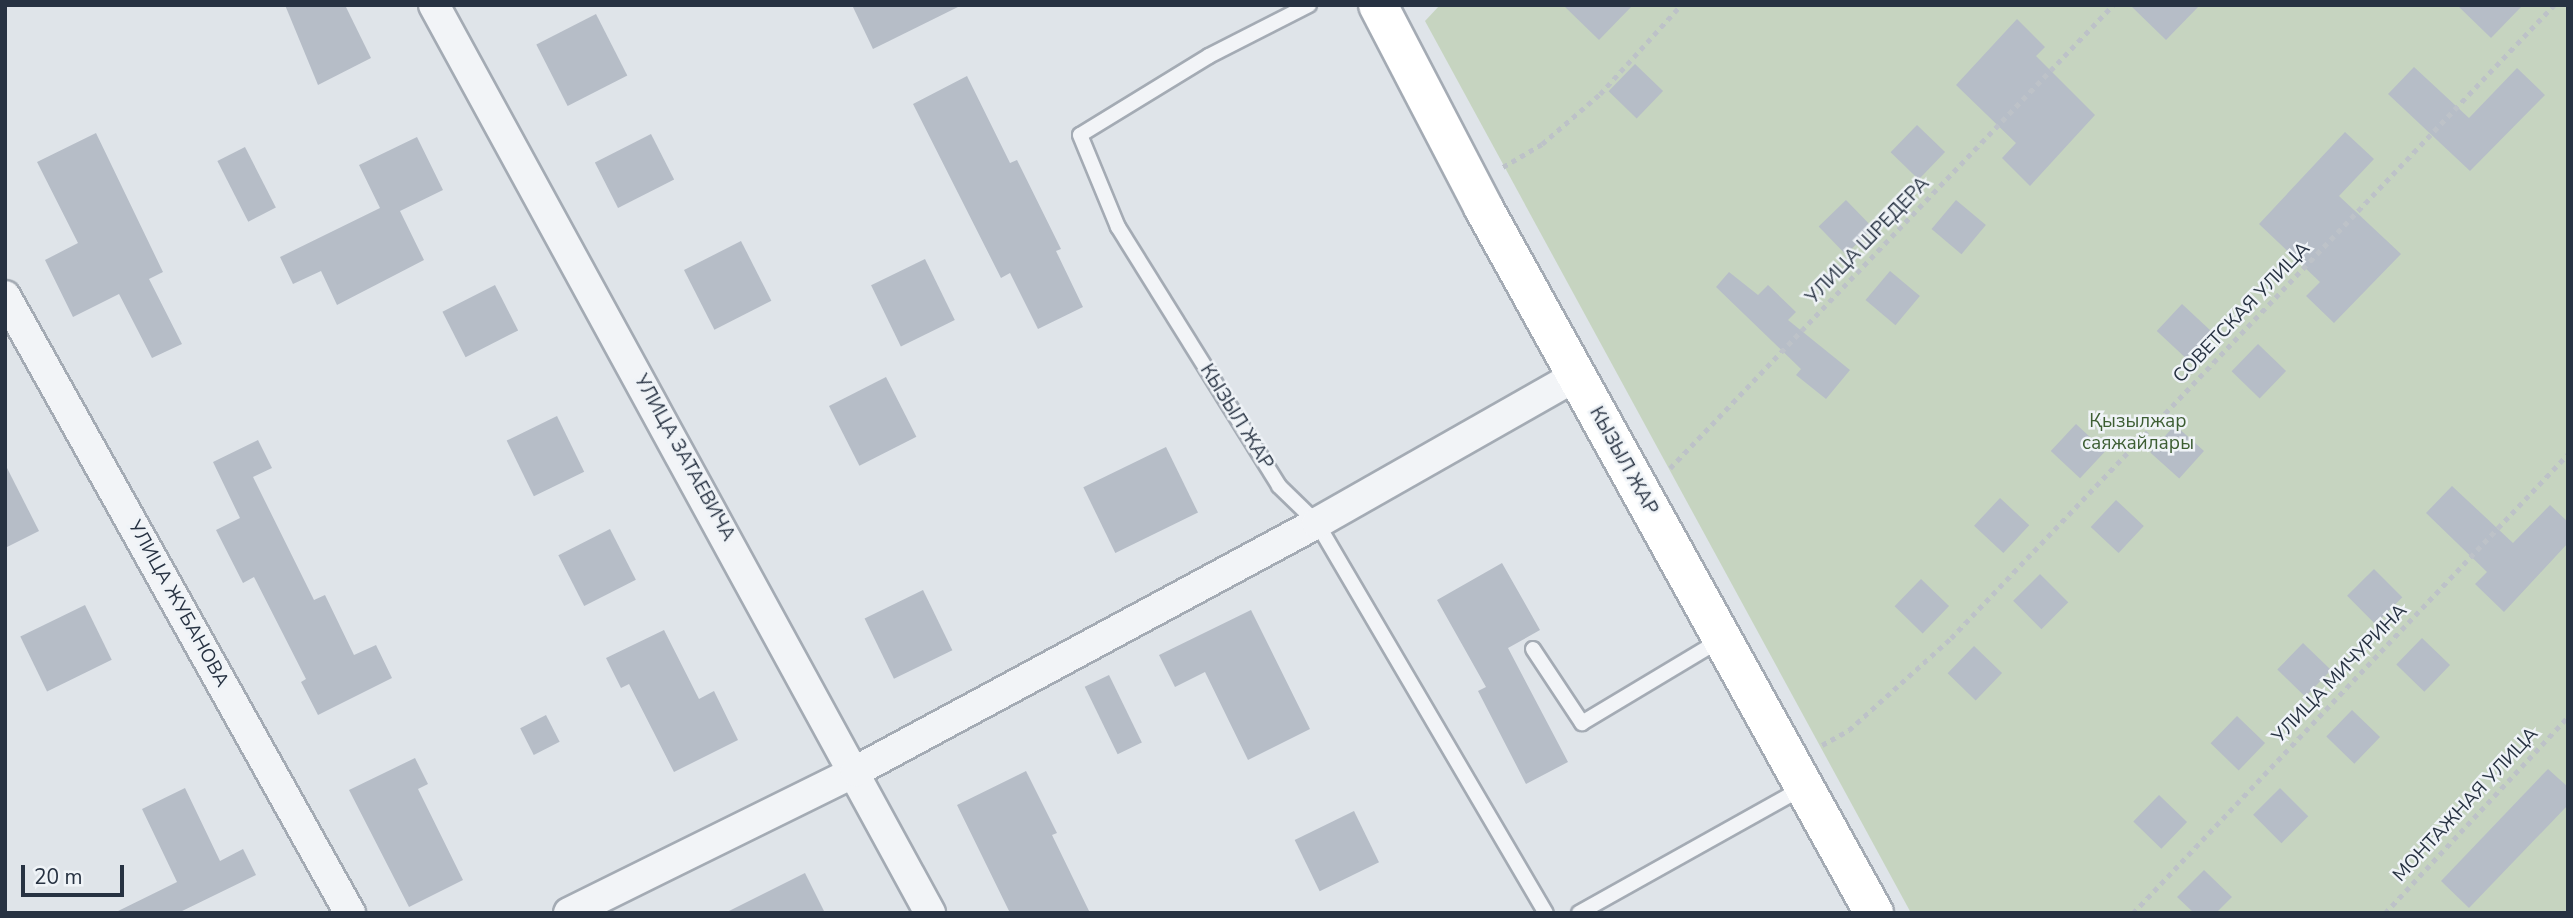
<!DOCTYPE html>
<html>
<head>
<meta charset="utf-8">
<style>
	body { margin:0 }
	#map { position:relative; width:2573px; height:918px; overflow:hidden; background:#dfe4e9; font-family:"Nunito Sans",sans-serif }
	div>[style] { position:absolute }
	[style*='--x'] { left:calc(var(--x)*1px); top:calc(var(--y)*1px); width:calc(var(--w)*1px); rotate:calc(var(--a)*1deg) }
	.green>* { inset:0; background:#c6d4c0 }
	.building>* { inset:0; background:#b6bdc7; transform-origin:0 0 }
	.path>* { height:4.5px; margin-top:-2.25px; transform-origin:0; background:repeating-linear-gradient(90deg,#bdc2c8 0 5px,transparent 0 10px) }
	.roads { filter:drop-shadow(2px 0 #a4abb4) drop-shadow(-2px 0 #a4abb4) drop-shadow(0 2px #a4abb4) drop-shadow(0 -2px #a4abb4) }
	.service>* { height:14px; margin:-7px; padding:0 7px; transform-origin:7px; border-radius:7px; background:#f2f4f7 }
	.minor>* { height:30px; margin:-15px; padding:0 15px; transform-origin:15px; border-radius:15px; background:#f2f4f7 }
	.secondary>* { height:38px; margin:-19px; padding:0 19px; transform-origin:19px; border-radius:19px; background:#fff }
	span { translate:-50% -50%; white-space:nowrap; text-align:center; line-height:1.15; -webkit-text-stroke:5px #eff3f7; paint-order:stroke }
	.street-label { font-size:19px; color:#273242 }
	.park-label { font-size:19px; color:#3d5e33 }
	.frame { position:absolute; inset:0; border:7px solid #273242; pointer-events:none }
	.scale { position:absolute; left:21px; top:865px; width:103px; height:32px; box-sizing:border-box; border:4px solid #273242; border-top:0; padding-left:9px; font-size:21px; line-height:24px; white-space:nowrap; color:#273242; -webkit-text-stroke:5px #eff3f7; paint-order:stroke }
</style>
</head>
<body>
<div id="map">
	<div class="green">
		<i style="clip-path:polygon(1440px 5px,2568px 5px,2568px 913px,1911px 913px,1425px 21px)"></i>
	</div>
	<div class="building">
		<i style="clip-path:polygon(285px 5px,345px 5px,371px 58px,318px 85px)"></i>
		<i style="clip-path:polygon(852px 5px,962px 5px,873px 49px)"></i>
		<i style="clip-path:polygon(1563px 5px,1633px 5px,1599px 40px)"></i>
		<i style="clip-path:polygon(2130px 5px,2200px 5px,2166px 40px)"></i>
		<i style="clip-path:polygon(2457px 5px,2523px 5px,2491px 38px)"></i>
		<i style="left:596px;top:14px;width:69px;height:67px;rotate:63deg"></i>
		<i style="clip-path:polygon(2017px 19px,2045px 47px,2036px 56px,2095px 115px,2030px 186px,2002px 158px,2016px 143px,1956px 85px)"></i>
		<i style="left:1635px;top:64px;width:39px;height:38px;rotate:44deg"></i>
		<i style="clip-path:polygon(2414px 67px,2469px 118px,2517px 68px,2545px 95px,2470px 171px,2388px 94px)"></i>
		<i style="clip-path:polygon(967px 76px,1010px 163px,1017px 160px,1061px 249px,1056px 251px,1083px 307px,1038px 329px,1010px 273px,1001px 278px,913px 104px)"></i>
		<i style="left:1917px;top:125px;width:39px;height:38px;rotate:44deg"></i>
		<i style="clip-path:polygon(2345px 132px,2374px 159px,2339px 196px,2401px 254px,2334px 323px,2306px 296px,2320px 282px,2259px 224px)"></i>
		<i style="clip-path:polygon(96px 133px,163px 272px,149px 279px,182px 344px,152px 358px,119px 294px,73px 317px,45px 260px,78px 243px,37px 162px)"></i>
		<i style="left:651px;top:134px;width:51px;height:63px;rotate:63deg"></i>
		<i style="clip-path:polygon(417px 137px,443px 190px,400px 211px,424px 260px,337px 305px,321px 271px,293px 284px,280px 257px,380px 208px,359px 165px)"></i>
		<i style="left:245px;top:147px;width:68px;height:31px;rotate:63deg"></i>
		<i style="left:1846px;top:200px;width:39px;height:38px;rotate:46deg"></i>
		<i style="left:1956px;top:200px;width:39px;height:38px;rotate:40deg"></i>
		<i style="left:741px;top:241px;width:67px;height:64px;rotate:63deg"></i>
		<i style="left:925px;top:259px;width:68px;height:60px;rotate:64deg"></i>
		<i style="left:1890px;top:271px;width:39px;height:38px;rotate:40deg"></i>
		<i style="clip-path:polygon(1729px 272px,1758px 295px,1768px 285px,1796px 312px,1788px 320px,1850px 370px,1826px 399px,1796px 375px,1801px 369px,1716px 287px)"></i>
		<i style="left:495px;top:285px;width:51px;height:59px;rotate:63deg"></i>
		<i style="left:2182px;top:304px;width:40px;height:37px;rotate:43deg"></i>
		<i style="left:2258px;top:344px;width:39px;height:38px;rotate:44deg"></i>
		<i style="left:886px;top:377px;width:67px;height:64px;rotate:63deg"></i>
		<i style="left:557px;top:416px;width:62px;height:56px;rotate:64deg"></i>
		<i style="left:2076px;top:424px;width:40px;height:37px;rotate:43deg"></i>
		<i style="left:2175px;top:425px;width:39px;height:37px;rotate:42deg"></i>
		<i style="clip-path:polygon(258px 440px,272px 468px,253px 477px,314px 600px,325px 595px,354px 655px,376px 645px,392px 678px,318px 715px,301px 682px,306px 679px,254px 577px,243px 583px,216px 530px,240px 518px,213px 462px)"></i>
		<i style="left:1166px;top:447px;width:73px;height:92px;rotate:64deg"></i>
		<i style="clip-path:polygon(5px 464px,39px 531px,5px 548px)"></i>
		<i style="clip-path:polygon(2452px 486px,2513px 543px,2550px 505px,2568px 522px,2568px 543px,2504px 612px,2475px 584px,2487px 572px,2426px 513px)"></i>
		<i style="left:2000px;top:498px;width:40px;height:38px;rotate:43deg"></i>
		<i style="left:2116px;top:500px;width:38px;height:37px;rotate:43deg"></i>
		<i style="left:610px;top:529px;width:57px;height:58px;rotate:63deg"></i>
		<i style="clip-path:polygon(1502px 563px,1540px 630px,1508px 648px,1568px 762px,1526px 784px,1478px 691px,1486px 687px,1437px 600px)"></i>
		<i style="left:2374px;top:569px;width:40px;height:38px;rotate:45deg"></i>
		<i style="left:2040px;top:574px;width:40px;height:38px;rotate:45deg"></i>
		<i style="left:1921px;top:579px;width:39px;height:38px;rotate:44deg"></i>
		<i style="left:923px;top:590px;width:67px;height:65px;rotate:64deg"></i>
		<i style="left:85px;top:605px;width:61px;height:72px;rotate:64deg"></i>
		<i style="clip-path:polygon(1251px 610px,1310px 729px,1248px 760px,1205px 672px,1175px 687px,1159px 655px)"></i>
		<i style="clip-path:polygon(664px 630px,699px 699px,714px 691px,738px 740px,674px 772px,629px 684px,621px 688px,606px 658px)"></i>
		<i style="left:2422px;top:638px;width:39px;height:37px;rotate:44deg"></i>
		<i style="left:2303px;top:643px;width:39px;height:37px;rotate:44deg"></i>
		<i style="left:1974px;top:646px;width:39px;height:38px;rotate:44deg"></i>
		<i style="left:1109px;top:675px;width:75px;height:27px;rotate:64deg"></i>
		<i style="left:2352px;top:710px;width:39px;height:37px;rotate:44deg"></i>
		<i style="left:546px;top:715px;width:30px;height:29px;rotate:63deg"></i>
		<i style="left:2237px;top:716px;width:39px;height:38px;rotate:44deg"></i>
		<i style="clip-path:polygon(415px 758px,428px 784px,418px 789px,463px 880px,409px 907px,349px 790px)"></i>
		<i style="clip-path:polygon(2548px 769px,2568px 787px,2568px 805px,2469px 908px,2441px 881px)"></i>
		<i style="clip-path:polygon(1026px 771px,1057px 833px,1052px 835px,1090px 913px,1010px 913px,957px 805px)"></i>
		<i style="clip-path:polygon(185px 788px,220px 861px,243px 849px,256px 875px,178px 913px,114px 913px,177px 882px,142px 809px)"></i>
		<i style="left:2280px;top:788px;width:40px;height:38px;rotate:45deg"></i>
		<i style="left:2159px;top:795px;width:39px;height:37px;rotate:44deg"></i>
		<i style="left:1354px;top:811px;width:57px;height:66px;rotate:64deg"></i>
		<i style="clip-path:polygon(2204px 870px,2232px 897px,2216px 913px,2194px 913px,2177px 897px)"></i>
		<i style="clip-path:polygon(805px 873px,825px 913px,725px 913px)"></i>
	</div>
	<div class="path">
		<i style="--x:1503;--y:167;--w:45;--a:-30.5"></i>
		<i style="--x:1542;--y:144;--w:77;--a:-40.8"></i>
		<i style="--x:1600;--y:94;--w:120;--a:-47.7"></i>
		<i style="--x:1670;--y:468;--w:641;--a:-46.26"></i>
		<i style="--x:1822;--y:745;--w:31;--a:-29"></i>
		<i style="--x:1849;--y:730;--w:137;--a:-42"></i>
		<i style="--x:1951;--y:638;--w:874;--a:-46.39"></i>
		<i style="--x:2133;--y:913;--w:632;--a:-46.54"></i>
		<i style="--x:2385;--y:913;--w:268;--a:-47"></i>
	</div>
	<div class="roads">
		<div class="service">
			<i style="--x:1309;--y:5;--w:112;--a:153"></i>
			<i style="--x:1209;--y:56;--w:151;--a:148.5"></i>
			<i style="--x:1080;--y:135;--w:100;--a:67.6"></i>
			<i style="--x:1118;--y:227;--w:305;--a:58.1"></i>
			<i style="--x:1279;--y:486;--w:53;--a:44.2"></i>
			<i style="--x:1317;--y:523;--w:452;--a:59.6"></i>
			<i style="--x:1533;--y:649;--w:89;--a:56.5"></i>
			<i style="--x:1582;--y:723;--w:163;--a:-31"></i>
			<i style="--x:1579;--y:913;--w:258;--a:-29.2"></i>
		</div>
		<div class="minor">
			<i style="--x:434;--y:5;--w:1035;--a:61.35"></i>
			<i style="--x:5;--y:296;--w:707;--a:60.79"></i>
			<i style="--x:569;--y:913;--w:320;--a:-26.3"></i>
			<i style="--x:856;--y:771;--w:523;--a:-28.28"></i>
			<i style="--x:1317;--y:523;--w:298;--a:-29.6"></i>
		</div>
		<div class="secondary">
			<i style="--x:1378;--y:5;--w:228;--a:62.5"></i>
			<i style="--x:1483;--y:207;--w:807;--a:61.02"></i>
		</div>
	</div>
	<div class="street-label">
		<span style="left:1868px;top:241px;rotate:-46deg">УЛИЦА ШРЕДЕРА</span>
		<span style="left:2242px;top:313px;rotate:-46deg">СОВЕТСКАЯ УЛИЦА</span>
		<span style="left:1236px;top:417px;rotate:58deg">КЫЗЫЛ ЖАР</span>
		<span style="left:684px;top:458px;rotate:61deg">УЛИЦА ЗАТАЕВИЧА</span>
		<span style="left:1623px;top:461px;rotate:61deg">КЫЗЫЛ ЖАР</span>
		<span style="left:178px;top:604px;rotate:61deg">УЛИЦА ЖУБАНОВА</span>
		<span style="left:2340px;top:674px;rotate:-46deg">УЛИЦА МИЧУРИНА</span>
		<span style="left:2466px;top:805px;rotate:-47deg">МОНТАЖНАЯ УЛИЦА</span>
	</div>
	<div class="park-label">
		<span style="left:2138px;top:433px">Қызылжар<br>саяжайлары</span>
	</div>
	<div class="frame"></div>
	<div class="scale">20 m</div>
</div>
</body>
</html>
